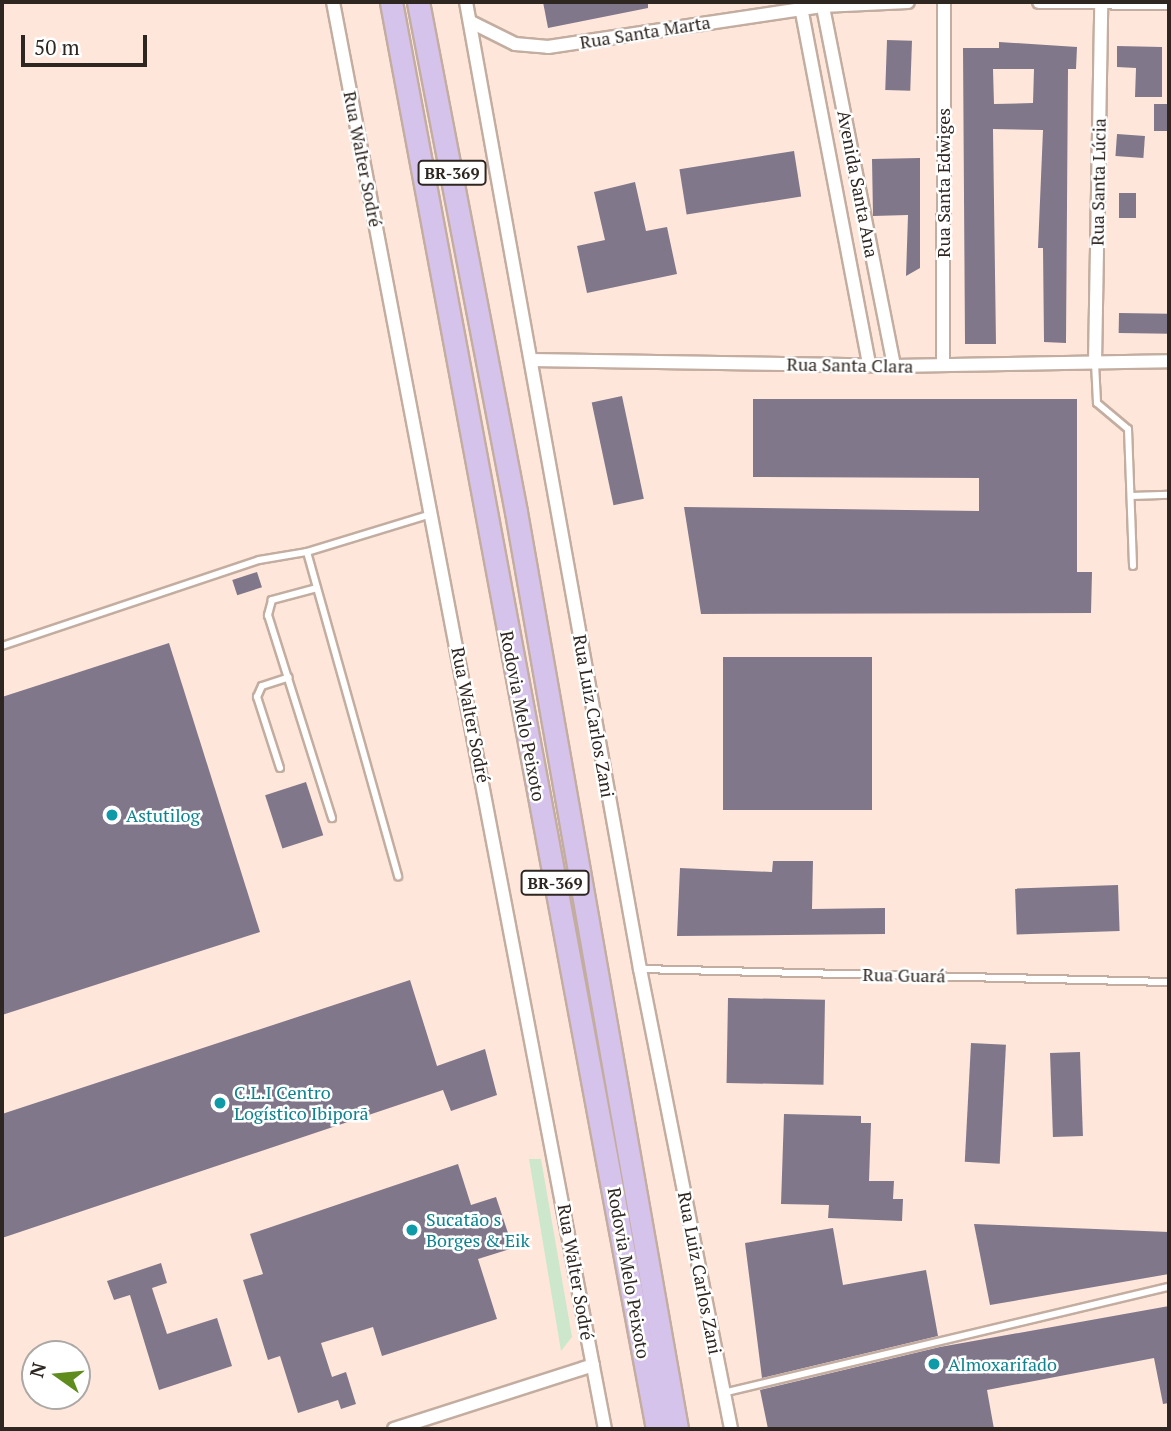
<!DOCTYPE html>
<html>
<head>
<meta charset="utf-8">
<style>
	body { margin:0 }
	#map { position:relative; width:1171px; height:1431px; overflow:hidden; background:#fee7da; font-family:"PT Serif",serif }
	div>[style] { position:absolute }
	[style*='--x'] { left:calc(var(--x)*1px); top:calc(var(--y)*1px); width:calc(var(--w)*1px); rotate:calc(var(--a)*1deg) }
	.green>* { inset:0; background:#cce7cb }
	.building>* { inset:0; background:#81778b; transform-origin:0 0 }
	.roads { filter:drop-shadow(2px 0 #c3ada0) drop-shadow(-2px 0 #c3ada0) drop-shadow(0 2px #c3ada0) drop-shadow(0 -2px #c3ada0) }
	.service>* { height:6px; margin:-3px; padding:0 3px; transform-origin:3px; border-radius:3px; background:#fff }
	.minor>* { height:12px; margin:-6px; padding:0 6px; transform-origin:6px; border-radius:6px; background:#fff }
	.primary>* { height:21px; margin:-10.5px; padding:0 10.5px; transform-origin:10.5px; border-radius:10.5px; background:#d6c3ec }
	.dots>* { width:19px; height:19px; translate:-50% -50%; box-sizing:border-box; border:4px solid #fff; border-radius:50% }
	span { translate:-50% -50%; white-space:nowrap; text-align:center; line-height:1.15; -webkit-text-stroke:5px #fff; paint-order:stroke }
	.shield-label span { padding:2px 5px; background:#fff; border:2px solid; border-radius:5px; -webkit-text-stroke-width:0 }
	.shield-label { font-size:16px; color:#2e2621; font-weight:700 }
	.street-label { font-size:18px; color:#2e2621 }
	.culture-label { font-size:18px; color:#0d838f }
	.left { translate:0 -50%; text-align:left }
	.frame { position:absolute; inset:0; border:4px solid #2e2621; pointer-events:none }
	.north { position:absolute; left:21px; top:1340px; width:70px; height:70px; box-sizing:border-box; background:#fff; border:2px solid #aba8a6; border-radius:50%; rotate:285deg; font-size:19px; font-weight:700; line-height:28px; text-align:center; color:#2e2621 }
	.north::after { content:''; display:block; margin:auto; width:24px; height:32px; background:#608c1e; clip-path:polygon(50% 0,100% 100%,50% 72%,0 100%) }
	.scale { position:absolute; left:21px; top:35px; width:126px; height:32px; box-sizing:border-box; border:4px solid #2e2621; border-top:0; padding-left:9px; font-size:21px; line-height:24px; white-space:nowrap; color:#2e2621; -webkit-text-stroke:5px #fff; paint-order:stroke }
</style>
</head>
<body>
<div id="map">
	<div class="green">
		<i style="clip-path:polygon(529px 1159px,541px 1159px,572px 1337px,561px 1351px)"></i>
	</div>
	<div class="building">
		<i style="clip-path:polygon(543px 2px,648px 2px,648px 8px,548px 28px)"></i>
		<i style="left:887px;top:40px;width:25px;height:50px;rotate:2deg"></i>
		<i style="clip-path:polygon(evenodd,999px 42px,1077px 47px,1076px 69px,1068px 69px,1066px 343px,1044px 342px,1043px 248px,1038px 248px,1043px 130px,993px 129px,996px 344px,965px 344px,963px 48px,999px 48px,999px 42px,993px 69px,1034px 69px,1033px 103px,994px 104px,993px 69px)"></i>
		<i style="clip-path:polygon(1117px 46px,1162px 47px,1162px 97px,1135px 97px,1136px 68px,1117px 67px)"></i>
		<i style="left:1154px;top:104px;width:15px;height:27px"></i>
		<i style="left:1117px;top:134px;width:28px;height:22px;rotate:4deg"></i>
		<i style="left:794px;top:151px;width:46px;height:116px;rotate:81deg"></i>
		<i style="clip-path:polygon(920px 158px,920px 268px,906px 276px,908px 215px,873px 216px,872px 159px)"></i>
		<i style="clip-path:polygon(635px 182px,646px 231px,667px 227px,677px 274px,587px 293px,577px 246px,605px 240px,594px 192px)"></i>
		<i style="left:1119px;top:193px;width:17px;height:25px"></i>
		<i style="left:1119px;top:313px;width:50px;height:20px;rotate:1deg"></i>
		<i style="left:622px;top:396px;width:105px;height:31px;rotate:78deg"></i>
		<i style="clip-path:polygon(753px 399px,1077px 399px,1077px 572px,1092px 572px,1091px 613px,701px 614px,684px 507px,979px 511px,979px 478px,753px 477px)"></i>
		<i style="left:257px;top:572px;width:16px;height:26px;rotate:72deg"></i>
		<i style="clip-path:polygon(169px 643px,260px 932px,2px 1015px,2px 697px)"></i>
		<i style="left:872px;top:657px;width:153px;height:149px;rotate:90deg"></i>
		<i style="left:306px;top:782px;width:56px;height:43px;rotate:72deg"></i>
		<i style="clip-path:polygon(773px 861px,813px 861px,812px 909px,885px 908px,885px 934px,677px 936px,680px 868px,772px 872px)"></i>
		<i style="left:1118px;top:885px;width:46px;height:103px;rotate:88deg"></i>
		<i style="clip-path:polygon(410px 980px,437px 1066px,485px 1049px,497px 1095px,451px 1111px,443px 1090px,2px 1238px,2px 1114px)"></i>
		<i style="left:728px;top:998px;width:97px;height:85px;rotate:1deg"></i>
		<i style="left:971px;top:1043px;width:35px;height:119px;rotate:3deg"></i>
		<i style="left:1080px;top:1052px;width:84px;height:30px;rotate:88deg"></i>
		<i style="clip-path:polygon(784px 1114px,861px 1116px,861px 1123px,871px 1123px,869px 1181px,894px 1181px,893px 1199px,903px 1199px,902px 1221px,828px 1218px,829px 1205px,781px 1204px)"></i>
		<i style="clip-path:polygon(458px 1164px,471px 1205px,496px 1197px,513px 1248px,478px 1259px,497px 1319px,382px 1356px,373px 1327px,321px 1343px,332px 1377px,346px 1372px,356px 1404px,341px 1409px,338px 1400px,298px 1413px,280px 1356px,268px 1360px,243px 1280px,263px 1274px,250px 1234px)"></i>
		<i style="clip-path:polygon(974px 1224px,1169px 1232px,1169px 1274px,990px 1305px)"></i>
		<i style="clip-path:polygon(833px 1228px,843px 1285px,926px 1270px,938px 1336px,762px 1378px,745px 1243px)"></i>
		<i style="clip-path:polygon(161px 1263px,167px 1283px,152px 1288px,167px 1334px,217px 1318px,232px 1366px,159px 1390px,130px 1295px,114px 1300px,107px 1281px)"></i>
		<i style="clip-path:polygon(1169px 1306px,1169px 1403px,1163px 1404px,1154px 1358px,987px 1390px,994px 1429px,768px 1429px,760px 1390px,940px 1347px)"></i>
	</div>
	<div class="roads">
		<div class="service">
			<i style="--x:1095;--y:363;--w:40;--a:87.1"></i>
			<i style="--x:1097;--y:403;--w:40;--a:40"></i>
			<i style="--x:1128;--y:429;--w:137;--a:87.9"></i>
			<i style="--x:1131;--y:496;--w:38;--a:-2"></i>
			<i style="--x:307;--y:552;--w:337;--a:74.3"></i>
			<i style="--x:317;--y:588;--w:47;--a:165.1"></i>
			<i style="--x:272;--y:600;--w:16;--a:105"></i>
			<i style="--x:268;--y:615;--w:213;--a:72.5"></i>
			<i style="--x:2;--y:646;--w:271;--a:-18.5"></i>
			<i style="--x:259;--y:560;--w:49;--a:-9.5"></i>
			<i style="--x:307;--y:552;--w:130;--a:-17"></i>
			<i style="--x:280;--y:768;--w:75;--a:-107.9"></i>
			<i style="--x:257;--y:697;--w:12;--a:-66"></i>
			<i style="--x:262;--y:686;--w:28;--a:-18"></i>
			<i style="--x:640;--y:969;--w:529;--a:1.41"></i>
			<i style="--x:723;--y:1393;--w:458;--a:-13.4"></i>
		</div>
		<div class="minor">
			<i style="--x:333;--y:2;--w:1453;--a:79.21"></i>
			<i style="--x:466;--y:2;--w:983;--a:79.8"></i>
			<i style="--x:640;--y:969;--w:469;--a:78.8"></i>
			<i style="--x:800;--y:2;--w:369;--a:79.2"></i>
			<i style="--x:822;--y:2;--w:371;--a:78.8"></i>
			<i style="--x:1039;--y:2;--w:130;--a:0.4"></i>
			<i style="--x:471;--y:22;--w:49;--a:26.6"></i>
			<i style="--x:515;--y:44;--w:33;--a:5"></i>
			<i style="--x:548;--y:47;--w:277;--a:-8.5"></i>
			<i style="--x:822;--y:6;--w:86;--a:-2.7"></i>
			<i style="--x:531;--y:360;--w:363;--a:0.9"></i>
			<i style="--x:894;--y:366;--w:275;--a:-1"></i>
			<i style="--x:1095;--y:363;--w:361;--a:-89"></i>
			<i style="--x:943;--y:365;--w:363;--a:-89.8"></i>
			<i style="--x:394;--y:1429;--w:209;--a:-17.8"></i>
		</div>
		<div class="primary">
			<i style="--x:391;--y:2;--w:1452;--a:79.44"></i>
			<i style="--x:418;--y:2;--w:519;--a:79.12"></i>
			<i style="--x:516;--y:512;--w:931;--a:80.04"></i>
		</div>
	</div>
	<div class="dots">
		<i style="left:112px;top:815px;background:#0f9aa8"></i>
		<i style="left:220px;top:1103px;background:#0f9aa8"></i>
		<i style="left:412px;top:1230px;background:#0f9aa8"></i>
		<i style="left:934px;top:1364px;background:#0f9aa8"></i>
	</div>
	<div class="shield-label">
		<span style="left:452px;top:173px">BR-369</span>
		<span style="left:555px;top:883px">BR-369</span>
	</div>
	<div class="street-label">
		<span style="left:645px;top:32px;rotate:-9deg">Rua Santa Marta</span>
		<span style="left:363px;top:159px;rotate:79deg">Rua Walter Sodré</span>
		<span style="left:1098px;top:182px;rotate:-89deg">Rua Santa Lúcia</span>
		<span style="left:943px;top:183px;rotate:-90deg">Rua Santa Edwiges</span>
		<span style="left:858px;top:184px;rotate:79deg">Avenida Santa Ana</span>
		<span style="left:850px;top:365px;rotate:1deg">Rua Santa Clara</span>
		<span style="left:471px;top:715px;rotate:79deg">Rua Walter Sodré</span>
		<span style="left:523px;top:716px;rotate:79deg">Rodovia Melo Peixoto</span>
		<span style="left:594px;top:716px;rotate:80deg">Rua Luiz Carlos Zani</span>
		<span style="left:904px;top:975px;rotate:1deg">Rua Guará</span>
		<span style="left:576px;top:1272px;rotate:80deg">Rua Walter Sodré</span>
		<span style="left:629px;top:1273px;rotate:80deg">Rodovia Melo Peixoto</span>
		<span style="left:700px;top:1273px;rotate:79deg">Rua Luiz Carlos Zani</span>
	</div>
	<div class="culture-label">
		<span class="left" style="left:126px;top:815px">Astutilog</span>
		<span class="left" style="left:234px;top:1103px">C.L.I Centro<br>Logístico Ibiporã</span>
		<span class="left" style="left:426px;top:1230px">Sucatão s<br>Borges &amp; Eik</span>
		<span class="left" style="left:948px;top:1364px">Almoxarifado</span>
	</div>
	<div class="frame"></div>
	<div class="north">N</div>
	<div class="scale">50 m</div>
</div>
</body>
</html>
